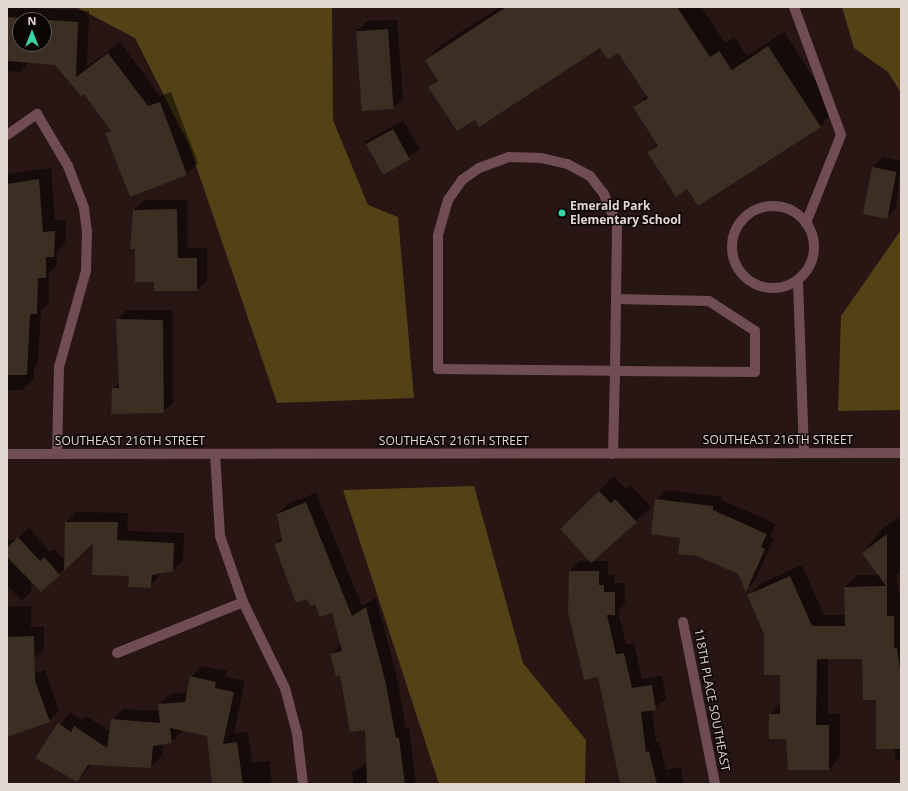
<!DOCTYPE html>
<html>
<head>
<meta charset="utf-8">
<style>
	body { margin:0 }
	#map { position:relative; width:908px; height:791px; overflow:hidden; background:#271613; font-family:"Open Sans",sans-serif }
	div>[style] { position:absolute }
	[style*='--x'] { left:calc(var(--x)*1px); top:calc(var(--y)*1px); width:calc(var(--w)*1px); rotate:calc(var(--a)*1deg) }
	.forest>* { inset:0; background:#534216 }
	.shadow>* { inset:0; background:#0007; transform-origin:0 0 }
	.building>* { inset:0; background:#3b2e22; transform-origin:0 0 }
	.lane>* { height:10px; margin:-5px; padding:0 5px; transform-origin:5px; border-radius:5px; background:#704d53 }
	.lane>.ring { margin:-5px; padding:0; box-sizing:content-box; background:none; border:10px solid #704d53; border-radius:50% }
	.street>* { height:10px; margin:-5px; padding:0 5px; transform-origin:5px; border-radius:5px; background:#704d53 }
	.dots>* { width:11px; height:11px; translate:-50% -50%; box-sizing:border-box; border:2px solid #0b0504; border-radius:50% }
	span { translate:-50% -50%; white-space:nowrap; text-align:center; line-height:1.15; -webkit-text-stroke:3px #0b0504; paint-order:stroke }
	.poi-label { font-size:12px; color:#e4d8d5; font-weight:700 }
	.left { translate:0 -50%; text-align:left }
	.street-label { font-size:12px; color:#e4d8d5 }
	.frame { position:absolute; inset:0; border:8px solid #e4d8d5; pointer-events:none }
	.north { position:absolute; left:12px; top:12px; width:40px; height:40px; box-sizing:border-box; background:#0b0504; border:1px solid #625958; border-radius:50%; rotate:0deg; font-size:11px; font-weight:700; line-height:16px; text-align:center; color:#e4d8d5 }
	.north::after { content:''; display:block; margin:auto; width:14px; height:18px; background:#3ad4a5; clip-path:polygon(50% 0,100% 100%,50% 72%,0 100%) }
</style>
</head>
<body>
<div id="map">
	<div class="forest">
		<i style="clip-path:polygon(76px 7px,332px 7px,333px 120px,368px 205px,398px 217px,414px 398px,277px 403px,189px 145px,135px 38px)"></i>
		<i style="clip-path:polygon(842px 7px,901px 7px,901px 93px,888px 72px,854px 48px)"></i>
		<i style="clip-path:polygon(901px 230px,901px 410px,838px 411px,841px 316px)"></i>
		<i style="clip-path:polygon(474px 486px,523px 663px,586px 740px,585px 784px,439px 784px,343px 490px)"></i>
	</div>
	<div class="shadow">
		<i style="clip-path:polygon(evenodd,7px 7px,89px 11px,87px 67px,120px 42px,160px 96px,171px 92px,198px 163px,186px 174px,106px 133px,111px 129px,85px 93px,56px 64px,29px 62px,20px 72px,7px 71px,7px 7px,20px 20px,44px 20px,44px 44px,20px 44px,20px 20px)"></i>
		<i style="clip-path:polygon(500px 7px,701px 7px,725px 43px,734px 37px,747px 56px,784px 32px,835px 111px,820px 126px,688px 187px,648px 153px,658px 143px,634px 107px,647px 95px,619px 52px,601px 47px,475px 118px,429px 87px,438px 79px,426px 60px,441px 45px)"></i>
		<i style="clip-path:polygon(397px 20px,403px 98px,393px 108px,357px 31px,367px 21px)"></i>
		<i style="left:403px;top:120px;width:34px;height:44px;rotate:60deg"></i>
		<i style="clip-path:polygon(883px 157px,901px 161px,896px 208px,886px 218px,863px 213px,873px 167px)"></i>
		<i style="clip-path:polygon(51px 168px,55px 220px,66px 220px,65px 244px,57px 252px,57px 265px,49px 273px,49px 302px,41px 310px,38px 363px,34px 367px,34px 379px,22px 390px,7px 390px,7px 174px)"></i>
		<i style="clip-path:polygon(144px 200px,187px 200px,187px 248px,207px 248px,207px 280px,197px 290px,155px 290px,155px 281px,136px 248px,134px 210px)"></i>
		<i style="clip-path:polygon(127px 310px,173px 310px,173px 403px,163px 412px,113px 389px,120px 382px,117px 320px)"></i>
		<i style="clip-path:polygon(614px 476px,626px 489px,631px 485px,651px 507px,592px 561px,608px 561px,608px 575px,614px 575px,614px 583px,625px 583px,625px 604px,618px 611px,626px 645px,634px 643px,642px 679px,662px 676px,666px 699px,652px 709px,656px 742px,659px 742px,666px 770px,681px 767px,684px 784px,620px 784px,599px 676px,570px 571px,580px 561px,591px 561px,562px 529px)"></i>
		<i style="clip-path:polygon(666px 490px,723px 497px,722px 500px,776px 524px,770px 537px,774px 539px,755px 580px,746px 590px,739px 573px,681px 537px,656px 500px)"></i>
		<i style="clip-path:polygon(316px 493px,362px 606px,376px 598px,396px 673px,406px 729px,409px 728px,416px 784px,354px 784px,352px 773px,367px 762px,366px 729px,331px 654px,341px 645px,332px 611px,307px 598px,275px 544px,282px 537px,278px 514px,288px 504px)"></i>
		<i style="clip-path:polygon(76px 512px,128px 513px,127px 531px,184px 533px,183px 560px,173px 570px,161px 572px,150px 587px,130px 575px,94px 541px,41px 591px,31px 580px,31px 591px,22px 601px,7px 585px,7px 540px,16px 540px,31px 526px,31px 531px,50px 552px,54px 549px,65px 560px,66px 522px)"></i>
		<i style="clip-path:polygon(901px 515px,901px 571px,896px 575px,901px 604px,901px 760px,895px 760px,895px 748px,863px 658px,828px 658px,828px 714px,840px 714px,840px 757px,829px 769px,787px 738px,770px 714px,781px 703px,781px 674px,748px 596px,760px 584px,802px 565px,824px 615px,846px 615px,845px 587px,857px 575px,879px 575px,863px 553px,881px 530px)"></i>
		<i style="clip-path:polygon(31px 606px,31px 627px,44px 627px,44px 649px,34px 659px,7px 660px,7px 607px)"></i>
		<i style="clip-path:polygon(202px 666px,227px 671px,226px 677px,245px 681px,234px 733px,248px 732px,252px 763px,269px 761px,272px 784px,213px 784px,208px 735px,183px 730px,172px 742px,163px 743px,162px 756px,151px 767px,92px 764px,77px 781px,36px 757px,70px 712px,82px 720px,86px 716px,111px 732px,112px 720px,123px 709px,160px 711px,159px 705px,170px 694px,188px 692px,191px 677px)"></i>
		<i style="clip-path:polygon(45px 670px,59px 711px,49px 721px,7px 733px,7px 684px)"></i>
	</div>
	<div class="building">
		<i style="clip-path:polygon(506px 7px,677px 7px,710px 57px,719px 51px,732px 70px,768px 46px,821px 127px,698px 206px,687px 189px,676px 197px,647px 152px,658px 146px,633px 107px,648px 98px,618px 53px,608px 60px,600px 48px,479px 127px,475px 120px,457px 131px,428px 87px,438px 81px,425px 60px)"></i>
		<i style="clip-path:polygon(evenodd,7px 17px,78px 22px,76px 77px,108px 53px,148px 106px,160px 102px,187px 175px,130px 197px,105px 133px,111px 131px,84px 94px,81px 96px,55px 65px,7px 61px,7px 17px,20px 20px,44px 20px,44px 44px,20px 44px,20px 20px)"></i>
		<i style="left:388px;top:29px;width:80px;height:32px;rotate:86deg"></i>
		<i style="left:393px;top:129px;width:35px;height:31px;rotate:61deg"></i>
		<i style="left:872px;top:167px;width:25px;height:48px;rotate:11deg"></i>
		<i style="clip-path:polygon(39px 179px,43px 232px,55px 231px,54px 257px,46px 257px,46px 278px,38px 278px,37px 314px,30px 314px,27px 375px,7px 375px,7px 184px)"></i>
		<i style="clip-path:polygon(177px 209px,178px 258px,197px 258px,197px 291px,154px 291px,154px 282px,135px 282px,135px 249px,130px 249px,133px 210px)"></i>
		<i style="clip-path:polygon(116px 319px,163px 320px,164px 413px,111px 414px,112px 388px,119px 388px)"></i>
		<i style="clip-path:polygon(599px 491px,611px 503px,615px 499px,637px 522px,591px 563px,560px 529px)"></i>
		<i style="clip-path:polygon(655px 499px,713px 506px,713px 510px,767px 534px,761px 547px,765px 549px,746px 592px,738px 574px,697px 556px,678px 554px,680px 538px,651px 534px)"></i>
		<i style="clip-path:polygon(306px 502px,352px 616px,366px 607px,386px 684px,396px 738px,399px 738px,405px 784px,367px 784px,365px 730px,350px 732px,340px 675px,336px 676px,330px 654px,342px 651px,332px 613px,320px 617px,315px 604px,310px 606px,307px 599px,296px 603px,274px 544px,282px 541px,277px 514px)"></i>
		<i style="clip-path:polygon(65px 522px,118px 522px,117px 540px,174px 543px,173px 571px,152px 575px,151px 588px,128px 587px,129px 576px,92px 575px,93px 543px,64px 571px)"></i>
		<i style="clip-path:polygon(887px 534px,887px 616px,894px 616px,894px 648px,897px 648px,901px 677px,901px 749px,876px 749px,876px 700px,863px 700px,862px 659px,817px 659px,816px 725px,829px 725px,829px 770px,788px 770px,786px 739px,769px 739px,769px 714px,780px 714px,780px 675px,764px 675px,764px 634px,747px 595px,790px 576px,812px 626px,845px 626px,844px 587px,886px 586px,862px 553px)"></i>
		<i style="clip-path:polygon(18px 537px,40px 561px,44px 557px,60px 575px,41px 592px,7px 557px,7px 548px)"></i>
		<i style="clip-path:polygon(569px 571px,599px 571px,599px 585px,604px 585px,604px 592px,615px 592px,615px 615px,607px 615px,616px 654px,624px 653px,632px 688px,652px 685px,656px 710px,641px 712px,646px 752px,649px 751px,657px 784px,620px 784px,598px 677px,584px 680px,568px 612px)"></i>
		<i style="clip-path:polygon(34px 636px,35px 680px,50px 722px,7px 737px,7px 637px)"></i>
		<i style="clip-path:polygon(190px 676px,216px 682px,215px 688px,234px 692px,223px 744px,237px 742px,243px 784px,212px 784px,207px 736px,170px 728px,172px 743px,153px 746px,151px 768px,88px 765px,77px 782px,35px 758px,58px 723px,71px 732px,74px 726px,107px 748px,111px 719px,160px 723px,158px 704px,185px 702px)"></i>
	</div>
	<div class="lane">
		<i style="--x:794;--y:7;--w:136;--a:69.8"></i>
		<i style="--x:841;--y:135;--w:95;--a:111.7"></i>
		<i style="--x:7;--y:135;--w:37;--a:-35"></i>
		<i class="ring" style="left:732px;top:206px;width:72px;height:72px"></i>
		<i style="--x:798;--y:281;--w:172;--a:88"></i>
		<i style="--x:613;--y:454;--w:83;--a:-88.6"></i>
		<i style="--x:615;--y:371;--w:72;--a:-89.2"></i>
		<i style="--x:616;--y:299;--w:74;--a:-89.2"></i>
		<i style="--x:617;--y:225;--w:34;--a:-113"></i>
		<i style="--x:604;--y:194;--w:23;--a:-128"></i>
		<i style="--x:590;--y:176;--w:26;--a:-152"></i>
		<i style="--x:567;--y:164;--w:27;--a:-167"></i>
		<i style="--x:541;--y:158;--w:32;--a:-178"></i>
		<i style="--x:509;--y:157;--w:32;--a:160"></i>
		<i style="--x:479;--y:168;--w:21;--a:145"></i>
		<i style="--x:462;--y:180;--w:24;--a:125"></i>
		<i style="--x:448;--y:200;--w:37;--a:106"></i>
		<i style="--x:438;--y:236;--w:133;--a:90"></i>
		<i style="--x:438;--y:369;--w:177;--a:0.6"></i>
		<i style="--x:615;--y:371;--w:140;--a:0.4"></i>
		<i style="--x:755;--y:372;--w:41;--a:-90"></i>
		<i style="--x:755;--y:331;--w:55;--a:-146.9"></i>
		<i style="--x:709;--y:301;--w:93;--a:-178.8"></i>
	</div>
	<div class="street">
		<i style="--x:37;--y:114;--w:61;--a:59.2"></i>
		<i style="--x:68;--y:166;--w:45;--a:69.1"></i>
		<i style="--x:84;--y:208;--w:23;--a:83"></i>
		<i style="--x:87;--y:231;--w:40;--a:91.4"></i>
		<i style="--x:86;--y:271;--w:100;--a:105.7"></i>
		<i style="--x:59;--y:367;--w:87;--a:91.3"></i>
		<i style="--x:7;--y:454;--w:894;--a:-0.06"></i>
		<i style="--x:215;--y:454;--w:82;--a:86.5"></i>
		<i style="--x:220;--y:536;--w:70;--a:70.8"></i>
		<i style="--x:243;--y:602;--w:96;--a:64"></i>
		<i style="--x:285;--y:688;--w:47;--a:75.1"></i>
		<i style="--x:297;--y:733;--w:51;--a:83.3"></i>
		<i style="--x:683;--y:622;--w:165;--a:78.8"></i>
		<i style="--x:117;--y:653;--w:136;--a:-22"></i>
	</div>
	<div class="dots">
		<i style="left:562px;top:213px;background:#3ad4a5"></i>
	</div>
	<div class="poi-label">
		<span class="left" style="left:570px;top:213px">Emerald Park<br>Elementary School</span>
	</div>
	<div class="street-label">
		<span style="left:778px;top:440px">SOUTHEAST 216TH STREET</span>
		<span style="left:130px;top:441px">SOUTHEAST 216TH STREET</span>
		<span style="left:454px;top:441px">SOUTHEAST 216TH STREET</span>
		<span style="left:712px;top:700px;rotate:79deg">118TH PLACE SOUTHEAST</span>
	</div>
	<div class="frame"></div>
	<div class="north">N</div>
</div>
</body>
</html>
